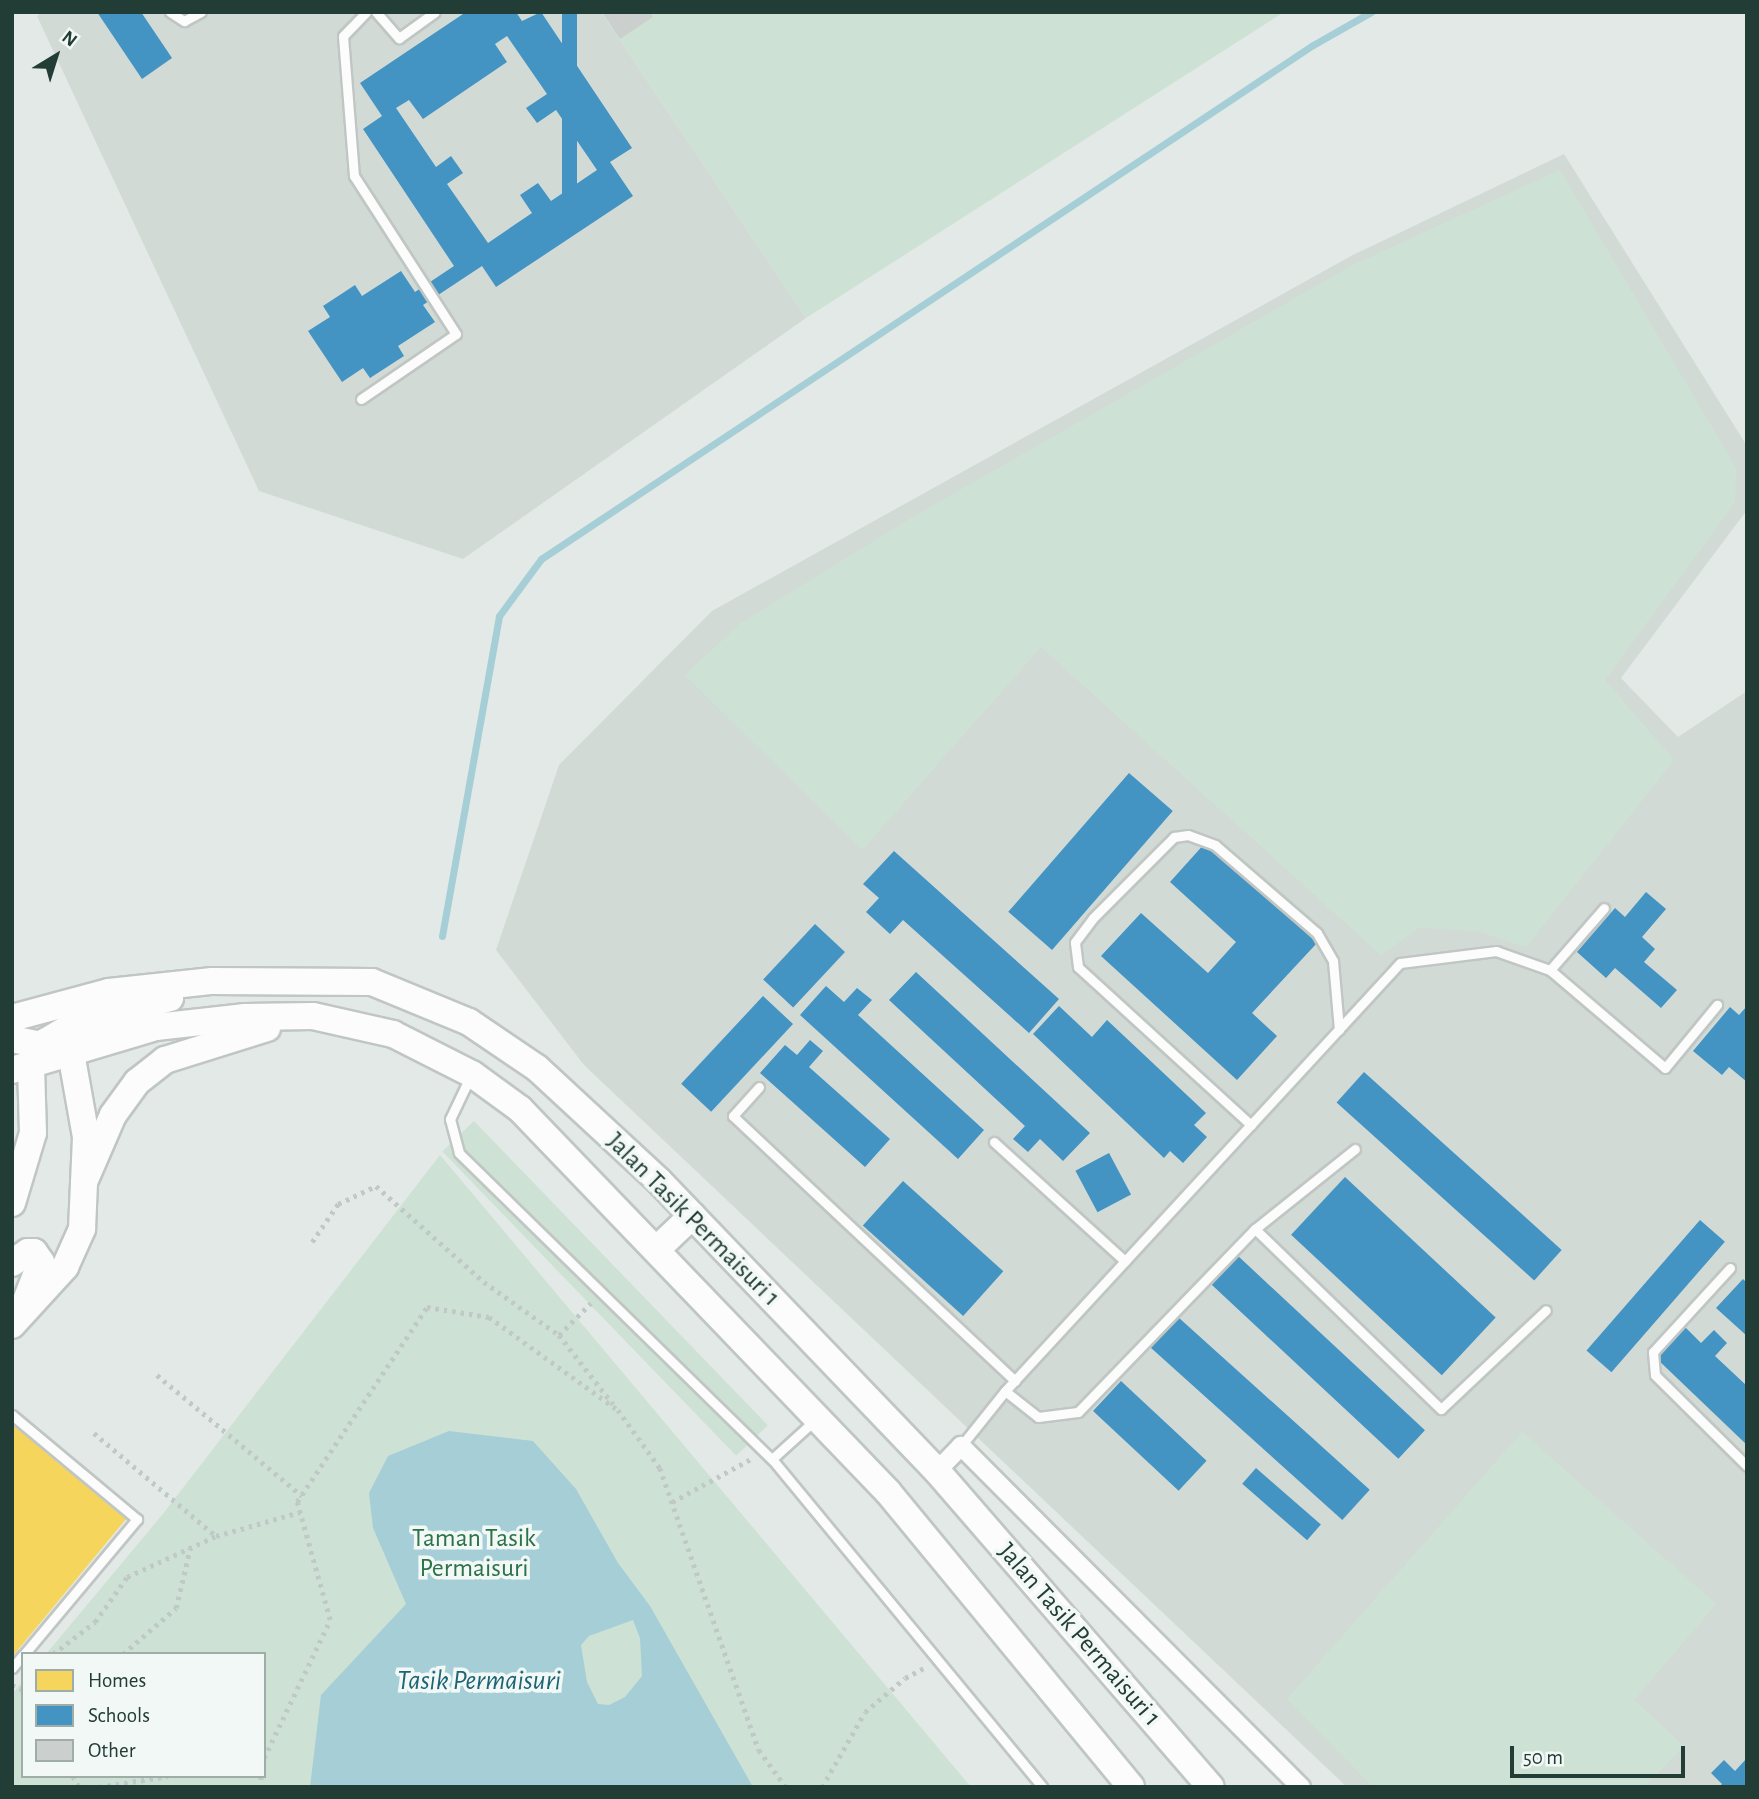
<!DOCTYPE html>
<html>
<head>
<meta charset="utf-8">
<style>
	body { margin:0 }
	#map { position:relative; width:1759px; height:1799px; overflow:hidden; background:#e3e9e6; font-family:"Alegreya Sans",sans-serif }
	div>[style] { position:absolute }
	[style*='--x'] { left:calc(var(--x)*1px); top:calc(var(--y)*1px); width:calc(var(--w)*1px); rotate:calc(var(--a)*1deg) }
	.built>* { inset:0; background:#d2dad6 }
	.green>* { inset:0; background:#cde2d4; transform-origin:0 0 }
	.water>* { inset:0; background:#a5ced7 }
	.homes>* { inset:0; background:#f6d55c }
	.schools>* { inset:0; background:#4393c3; transform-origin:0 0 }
	.stream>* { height:7px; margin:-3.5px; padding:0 3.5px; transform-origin:3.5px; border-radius:3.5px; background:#a5ced7 }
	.building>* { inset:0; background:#cbd0ce }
	.path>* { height:4.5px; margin-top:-2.25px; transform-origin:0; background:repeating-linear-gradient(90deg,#c0c9c6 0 3.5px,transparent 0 8.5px) }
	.roads { filter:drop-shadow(2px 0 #c0c6c3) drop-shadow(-2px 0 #c0c6c3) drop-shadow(0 2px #c0c6c3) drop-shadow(0 -2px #c0c6c3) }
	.lane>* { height:9px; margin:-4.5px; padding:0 4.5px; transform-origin:4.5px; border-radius:4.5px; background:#fbfcfb }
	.street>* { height:18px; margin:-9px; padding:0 9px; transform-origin:9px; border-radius:9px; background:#fbfcfb }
	.secondary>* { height:26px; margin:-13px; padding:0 13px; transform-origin:13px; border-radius:13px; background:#fbfcfb }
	span { translate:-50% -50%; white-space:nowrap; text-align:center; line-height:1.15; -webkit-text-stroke:7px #f2f8f5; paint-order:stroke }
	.street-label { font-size:26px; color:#223c36 }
	.park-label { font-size:26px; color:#2d7249 }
	.water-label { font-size:28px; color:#1d6576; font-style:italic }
	.frame { position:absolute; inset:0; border:14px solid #223c36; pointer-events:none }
	.legend { position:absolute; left:21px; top:1652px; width:245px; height:126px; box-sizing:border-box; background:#f2f8f5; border:2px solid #9fada9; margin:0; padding:9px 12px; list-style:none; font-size:21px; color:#223c36 }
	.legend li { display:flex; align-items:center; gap:14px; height:35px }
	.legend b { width:35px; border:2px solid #9fada9 }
	.north { position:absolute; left:21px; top:21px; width:70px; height:70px; -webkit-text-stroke:5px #f2f8f5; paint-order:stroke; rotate:38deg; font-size:19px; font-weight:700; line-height:28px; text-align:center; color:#223c36 }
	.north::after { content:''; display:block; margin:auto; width:24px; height:32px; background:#223c36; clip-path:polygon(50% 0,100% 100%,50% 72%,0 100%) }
	.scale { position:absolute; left:1510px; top:1746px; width:175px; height:32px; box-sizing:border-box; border:4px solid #223c36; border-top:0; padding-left:9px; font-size:21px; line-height:24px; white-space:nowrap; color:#223c36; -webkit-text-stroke:5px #f2f8f5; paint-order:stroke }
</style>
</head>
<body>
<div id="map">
	<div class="built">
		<i style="clip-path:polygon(42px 12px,601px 12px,806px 318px,463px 559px,259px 491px,37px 16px)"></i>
		<i style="clip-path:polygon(1564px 154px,1747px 446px,1747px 510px,1621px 678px,1678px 737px,1747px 691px,1747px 1787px,1347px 1787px,584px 1065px,496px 950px,559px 765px,712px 611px,1351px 256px)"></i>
	</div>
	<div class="green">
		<i style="clip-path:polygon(601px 12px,1284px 12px,806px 318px)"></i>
		<i style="clip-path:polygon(1560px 170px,1736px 468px,1735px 502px,1605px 680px,1674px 760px,1526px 947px,1477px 931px,1419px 928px,1381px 955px,1041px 647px,862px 850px,685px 675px,741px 623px,913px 517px,1353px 265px)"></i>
		<i style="left:474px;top:1121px;width:423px;height:44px;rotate:46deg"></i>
		<i style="clip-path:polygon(440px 1155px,971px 1787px,12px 1787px,12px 1694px,23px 1681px,23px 1776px,264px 1776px,264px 1654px,46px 1654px,162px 1515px)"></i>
		<i style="clip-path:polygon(1522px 1432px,1716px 1604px,1634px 1700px,1684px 1746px,1644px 1787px,1373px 1787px,1287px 1699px)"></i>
	</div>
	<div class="water">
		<i style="clip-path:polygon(evenodd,449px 1431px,533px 1441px,576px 1489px,618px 1563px,650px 1606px,753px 1787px,310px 1787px,321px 1695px,406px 1604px,373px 1528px,369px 1493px,388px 1456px,449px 1431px,633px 1620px,640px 1638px,642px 1676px,625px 1697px,609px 1705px,598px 1704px,587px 1682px,581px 1645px,589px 1636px,633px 1620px)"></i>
	</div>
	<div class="homes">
		<i style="clip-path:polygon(12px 1424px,126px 1519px,12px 1657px)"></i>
	</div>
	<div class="schools">
		<i style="clip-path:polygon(97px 12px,141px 12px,172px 58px,142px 79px)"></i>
		<i style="clip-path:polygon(evenodd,466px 12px,516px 12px,522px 21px,541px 12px,632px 148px,610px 162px,633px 196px,496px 287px,482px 266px,423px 305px,435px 322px,398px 346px,404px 356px,370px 378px,363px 368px,342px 382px,308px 331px,330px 317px,323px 306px,355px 285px,362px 296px,401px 271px,415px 292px,454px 266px,363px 129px,382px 116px,360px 83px,466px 12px,507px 36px,547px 94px,526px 108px,537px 123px,556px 110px,597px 170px,551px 201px,538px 183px,520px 195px,532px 213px,488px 243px,447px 184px,463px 173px,451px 156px,436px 167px,396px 108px,409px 100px,423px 119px,507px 62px,495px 44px,507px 36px)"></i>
		<i style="left:562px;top:12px;width:15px;height:189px"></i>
		<i style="left:1129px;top:773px;width:58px;height:184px;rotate:41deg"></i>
		<i style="clip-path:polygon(1206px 842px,1317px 943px,1252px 1013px,1277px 1036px,1237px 1080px,1101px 956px,1141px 913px,1208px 973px,1236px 942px,1170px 882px)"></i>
		<i style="clip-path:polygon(894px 851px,1059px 999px,1029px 1033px,903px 920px,890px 934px,866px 912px,879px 898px,863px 884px)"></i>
		<i style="clip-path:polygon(1646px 892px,1666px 909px,1642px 937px,1655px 949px,1644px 962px,1677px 990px,1661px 1008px,1615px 968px,1606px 978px,1577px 952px,1615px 908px,1625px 917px)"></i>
		<i style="left:815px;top:924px;width:41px;height:76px;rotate:43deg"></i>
		<i style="clip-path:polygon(916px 972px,1090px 1133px,1063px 1161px,1040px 1139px,1028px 1152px,1013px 1139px,1025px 1126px,889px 1000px)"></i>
		<i style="clip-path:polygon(826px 986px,844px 1002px,857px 988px,872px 1000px,858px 1015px,984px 1130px,958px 1159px,800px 1015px)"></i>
		<i style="left:763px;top:996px;width:41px;height:120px;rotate:43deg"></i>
		<i style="clip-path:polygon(1059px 1006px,1092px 1037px,1107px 1020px,1206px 1113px,1194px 1125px,1207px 1137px,1183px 1163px,1170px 1151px,1164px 1158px,1033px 1034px)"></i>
		<i style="clip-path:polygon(1747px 1006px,1745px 1048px,1747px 1082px,1729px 1067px,1722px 1075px,1693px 1051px,1730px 1007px,1739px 1015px)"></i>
		<i style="clip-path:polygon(810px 1040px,823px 1051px,809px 1067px,890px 1139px,865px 1167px,760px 1073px,785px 1045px,797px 1055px)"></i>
		<i style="left:1364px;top:1072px;width:266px;height:41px;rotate:42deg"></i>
		<i style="left:1109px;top:1153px;width:47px;height:38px;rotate:62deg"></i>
		<i style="left:1345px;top:1177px;width:206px;height:79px;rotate:43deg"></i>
		<i style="left:903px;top:1181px;width:135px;height:60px;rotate:42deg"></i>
		<i style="left:1700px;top:1220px;width:33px;height:173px;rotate:41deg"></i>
		<i style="left:1237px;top:1255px;width:257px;height:39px;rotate:43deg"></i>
		<i style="clip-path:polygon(1743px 1279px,1747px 1283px,1747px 1336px,1716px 1308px)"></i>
		<i style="left:1178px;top:1317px;width:258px;height:41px;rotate:42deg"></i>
		<i style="clip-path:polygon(1684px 1326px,1701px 1343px,1714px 1330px,1727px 1343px,1715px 1356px,1747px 1386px,1747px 1445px,1655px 1357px)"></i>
		<i style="left:1121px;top:1381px;width:117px;height:41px;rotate:43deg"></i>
		<i style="left:1256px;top:1468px;width:86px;height:21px;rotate:41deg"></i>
		<i style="clip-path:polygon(1747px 1758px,1747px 1787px,1719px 1787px,1722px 1784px,1711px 1773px,1724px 1760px,1735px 1771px)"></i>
	</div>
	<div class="stream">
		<i style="--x:442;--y:936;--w:325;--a:-79.9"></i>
		<i style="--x:499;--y:616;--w:71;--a:-53.6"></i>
		<i style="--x:541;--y:559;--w:927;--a:-33.66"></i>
		<i style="--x:1313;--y:45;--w:67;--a:-29.6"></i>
	</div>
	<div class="building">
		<i style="clip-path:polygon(602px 12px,650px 12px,653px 17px,620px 39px)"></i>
	</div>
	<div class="path">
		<i style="--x:312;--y:1242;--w:46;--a:-55.6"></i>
		<i style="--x:338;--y:1204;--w:42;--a:-25.3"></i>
		<i style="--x:376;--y:1186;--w:144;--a:41.6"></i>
		<i style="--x:484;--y:1282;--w:92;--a:35.2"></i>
		<i style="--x:559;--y:1335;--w:88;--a:52"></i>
		<i style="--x:559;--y:1335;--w:45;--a:-45"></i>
		<i style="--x:157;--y:1375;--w:189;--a:39.8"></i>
		<i style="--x:94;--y:1433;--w:160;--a:40.2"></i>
		<i style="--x:216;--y:1536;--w:87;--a:-15.9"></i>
		<i style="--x:672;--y:1502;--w:90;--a:-28.6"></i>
		<i style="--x:53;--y:1654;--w:53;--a:-37.3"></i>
		<i style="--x:95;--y:1622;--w:55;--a:-54.6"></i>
		<i style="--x:127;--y:1577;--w:98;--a:-24.7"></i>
		<i style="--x:123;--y:1654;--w:70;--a:-41"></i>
		<i style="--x:176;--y:1608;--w:61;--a:-76.7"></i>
		<i style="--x:12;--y:1685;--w:12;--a:24"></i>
		<i style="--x:264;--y:1758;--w:153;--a:-64.4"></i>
		<i style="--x:330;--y:1620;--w:123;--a:-105.6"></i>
		<i style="--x:297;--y:1502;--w:234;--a:-56.3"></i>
		<i style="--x:427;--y:1307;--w:63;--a:9.2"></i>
		<i style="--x:489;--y:1317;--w:159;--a:35.8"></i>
		<i style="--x:618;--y:1410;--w:72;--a:54.1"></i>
		<i style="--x:660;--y:1468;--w:299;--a:70.7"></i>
		<i style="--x:759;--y:1750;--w:46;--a:53.9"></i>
		<i style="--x:73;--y:1776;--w:13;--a:61"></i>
		<i style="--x:261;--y:1776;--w:11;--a:85"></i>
		<i style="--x:99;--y:1787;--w:70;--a:-9.1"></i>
		<i style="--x:822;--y:1787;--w:86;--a:-60.2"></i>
		<i style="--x:865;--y:1712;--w:52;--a:-40.4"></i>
		<i style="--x:905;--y:1678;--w:21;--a:-28"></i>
	</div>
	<div class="roads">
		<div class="lane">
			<i style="--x:170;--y:12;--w:17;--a:33"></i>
			<i style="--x:184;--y:21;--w:19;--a:-28"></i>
			<i style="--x:376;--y:12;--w:35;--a:49"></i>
			<i style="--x:399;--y:38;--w:44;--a:-35.8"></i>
			<i style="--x:361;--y:399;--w:115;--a:-34.4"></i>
			<i style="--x:456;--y:334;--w:188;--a:-122.8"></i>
			<i style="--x:354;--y:176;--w:140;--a:-94.5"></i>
			<i style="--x:343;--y:36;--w:33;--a:-46"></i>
			<i style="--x:1550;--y:970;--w:151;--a:40.4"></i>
			<i style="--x:1665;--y:1068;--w:82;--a:-50.5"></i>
			<i style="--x:471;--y:1075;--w:49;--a:115.5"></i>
			<i style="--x:450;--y:1119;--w:35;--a:75"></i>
			<i style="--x:459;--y:1153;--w:438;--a:44.4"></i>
			<i style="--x:772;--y:1459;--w:425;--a:50.5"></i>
			<i style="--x:759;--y:1087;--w:39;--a:132"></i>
			<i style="--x:733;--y:1116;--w:387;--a:43.2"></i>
			<i style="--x:1251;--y:1125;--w:234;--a:-137.6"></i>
			<i style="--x:1078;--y:967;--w:25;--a:-97"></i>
			<i style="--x:1075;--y:942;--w:30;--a:-53"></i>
			<i style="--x:1093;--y:918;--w:115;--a:-45"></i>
			<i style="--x:1174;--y:837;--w:14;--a:-8"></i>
			<i style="--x:1188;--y:835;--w:29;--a:20"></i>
			<i style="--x:1215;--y:845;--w:135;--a:40.8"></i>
			<i style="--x:1317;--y:933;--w:32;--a:60"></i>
			<i style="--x:1333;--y:961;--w:69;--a:85"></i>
			<i style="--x:994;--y:1142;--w:177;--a:42.3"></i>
			<i style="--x:1255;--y:1229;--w:128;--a:-38.7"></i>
			<i style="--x:1730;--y:1268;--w:114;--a:132.5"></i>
			<i style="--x:1653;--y:1352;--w:23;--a:85"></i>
			<i style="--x:1655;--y:1375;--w:129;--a:44.7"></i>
			<i style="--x:1005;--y:1391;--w:42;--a:38.2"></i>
			<i style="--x:1038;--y:1417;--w:40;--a:-7.1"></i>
			<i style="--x:1078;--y:1412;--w:255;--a:-46"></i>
			<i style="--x:1255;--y:1229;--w:259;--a:44.1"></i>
			<i style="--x:1441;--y:1409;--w:144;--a:-43.3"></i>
			<i style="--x:12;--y:1415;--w:163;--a:39.8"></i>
			<i style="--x:137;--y:1519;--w:176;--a:129.9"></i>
			<i style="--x:961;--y:1446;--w:70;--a:-51.3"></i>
			<i style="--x:1005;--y:1391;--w:582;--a:-47.3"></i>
			<i style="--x:1400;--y:963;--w:97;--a:-7.1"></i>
			<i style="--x:1496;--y:951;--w:57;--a:19.4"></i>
			<i style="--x:1550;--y:970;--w:82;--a:-48.9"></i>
			<i style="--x:772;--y:1459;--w:58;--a:-42.2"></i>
			<i style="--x:12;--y:1668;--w:17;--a:-50"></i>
		</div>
		<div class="street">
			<i style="--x:937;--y:1471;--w:35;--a:-46"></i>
			<i style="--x:961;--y:1446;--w:482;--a:45.1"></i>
		</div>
		<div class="secondary">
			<i style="--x:12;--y:1018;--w:100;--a:-15"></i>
			<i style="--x:109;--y:992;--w:104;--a:-6.1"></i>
			<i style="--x:212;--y:981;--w:160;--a:0.4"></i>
			<i style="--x:372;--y:982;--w:105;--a:22.4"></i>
			<i style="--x:469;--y:1022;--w:82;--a:34.1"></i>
			<i style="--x:537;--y:1068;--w:166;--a:42.8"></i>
			<i style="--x:659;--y:1181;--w:402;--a:46.2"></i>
			<i style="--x:937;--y:1471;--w:418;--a:49.1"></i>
			<i style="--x:12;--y:1039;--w:49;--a:11.8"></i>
			<i style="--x:31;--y:1064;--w:26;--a:-58"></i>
			<i style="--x:45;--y:1042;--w:31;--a:-31"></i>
			<i style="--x:72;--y:1026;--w:102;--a:-15.9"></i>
			<i style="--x:12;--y:1070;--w:150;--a:-16.6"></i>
			<i style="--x:156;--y:1027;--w:90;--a:-6.4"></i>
			<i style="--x:245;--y:1017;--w:68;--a:-0.8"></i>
			<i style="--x:313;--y:1016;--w:82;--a:12.7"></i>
			<i style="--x:393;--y:1034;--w:89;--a:26.9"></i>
			<i style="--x:472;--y:1074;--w:59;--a:36.1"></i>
			<i style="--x:520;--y:1109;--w:531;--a:46.14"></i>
			<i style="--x:888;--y:1492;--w:382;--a:50.5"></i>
			<i style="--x:84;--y:1182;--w:73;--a:-66.6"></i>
			<i style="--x:113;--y:1115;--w:41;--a:-54"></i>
			<i style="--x:137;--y:1082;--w:36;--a:-38"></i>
			<i style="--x:165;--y:1060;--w:107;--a:-17.4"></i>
			<i style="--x:12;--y:1203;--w:73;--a:-73.3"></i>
			<i style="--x:33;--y:1133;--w:69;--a:-91.7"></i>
			<i style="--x:656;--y:1250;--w:50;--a:-43.4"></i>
			<i style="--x:12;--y:1263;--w:19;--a:-35"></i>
			<i style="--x:28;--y:1252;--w:6;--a:0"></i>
			<i style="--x:34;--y:1252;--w:12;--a:55"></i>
			<i style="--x:41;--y:1262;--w:44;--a:111.3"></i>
			<i style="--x:12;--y:1325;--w:79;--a:-47.6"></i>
			<i style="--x:65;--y:1267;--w:42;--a:-65.9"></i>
			<i style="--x:82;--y:1229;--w:92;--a:-87.5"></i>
			<i style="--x:86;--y:1137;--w:85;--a:-100.1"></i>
		</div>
	</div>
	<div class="street-label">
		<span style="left:693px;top:1220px;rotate:45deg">Jalan Tasik Permaisuri 1</span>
		<span style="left:1079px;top:1635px;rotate:49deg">Jalan Tasik Permaisuri 1</span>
	</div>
	<div class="park-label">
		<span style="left:474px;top:1554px">Taman Tasik<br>Permaisuri</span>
	</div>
	<div class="water-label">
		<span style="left:479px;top:1681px">Tasik Permaisuri</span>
	</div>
	<div class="frame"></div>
	<ul class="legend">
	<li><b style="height:19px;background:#f6d55c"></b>Homes</li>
	<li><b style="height:19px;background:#4393c3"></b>Schools</li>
	<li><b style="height:19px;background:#cbd0ce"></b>Other</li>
	</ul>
	<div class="north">N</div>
	<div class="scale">50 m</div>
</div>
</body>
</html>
